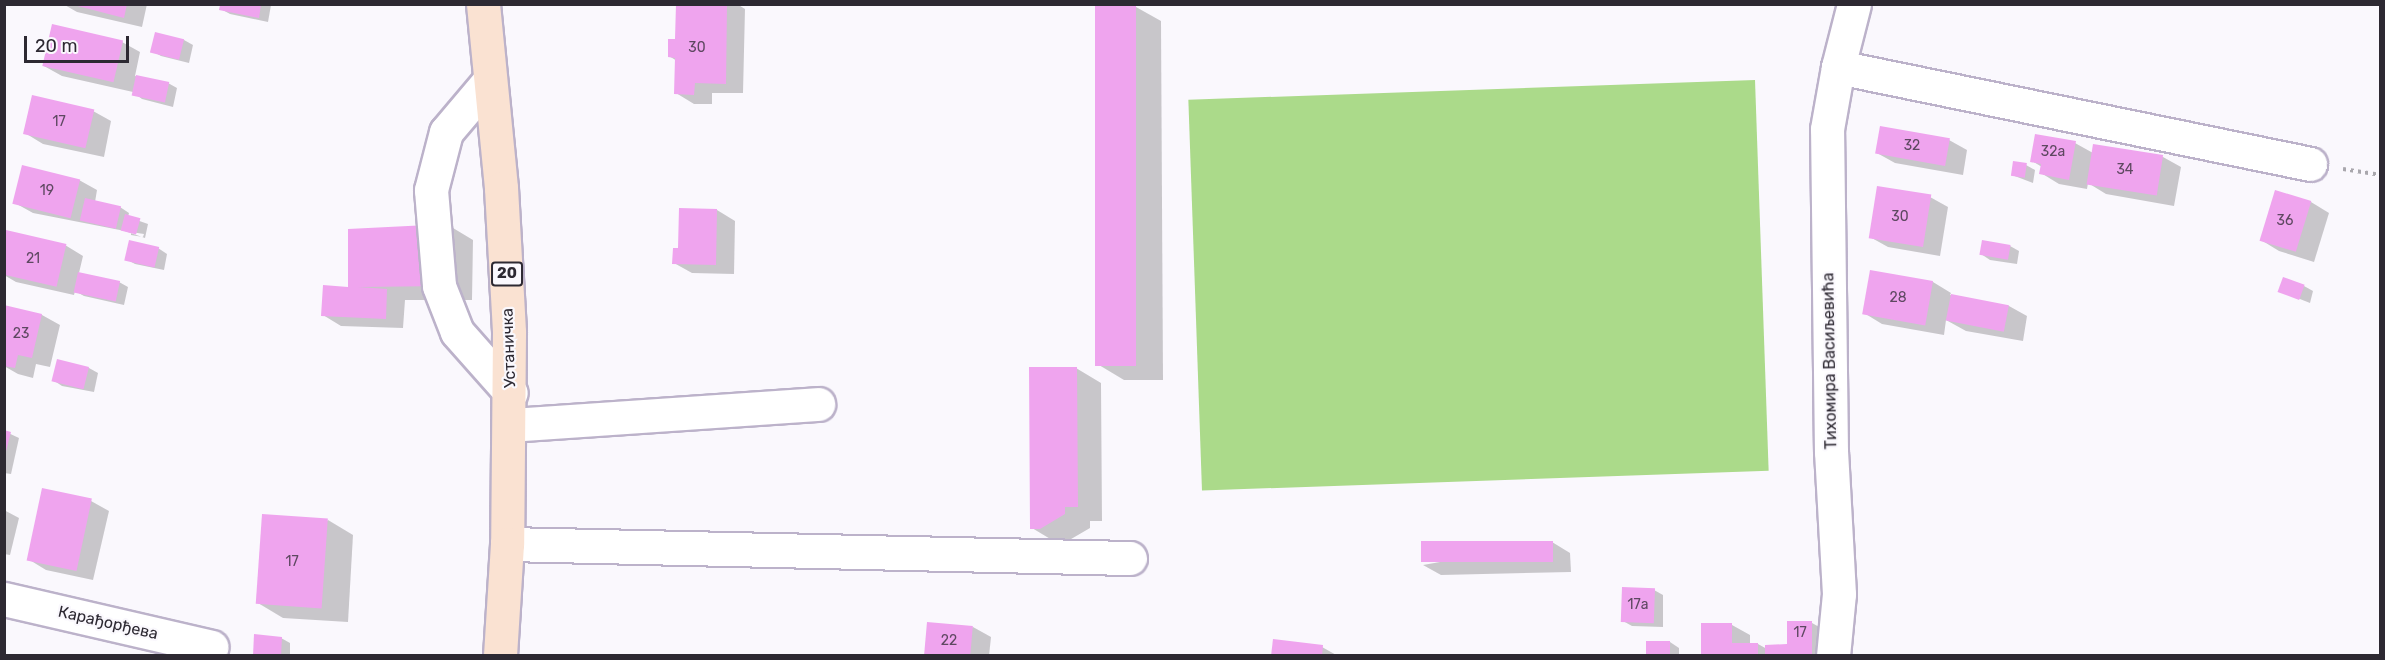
<!DOCTYPE html>
<html>
<head>
<meta charset="utf-8">
<style>
	body { margin:0 }
	#map { position:relative; width:2385px; height:660px; overflow:hidden; background:#faf8fd; font-family:Rubik,sans-serif }
	div>[style] { position:absolute }
	[style*='--x'] { left:calc(var(--x)*1px); top:calc(var(--y)*1px); width:calc(var(--w)*1px); rotate:calc(var(--a)*1deg) }
	.green>* { inset:0; background:#abda8a; transform-origin:0 0 }
	.shadow>* { inset:0; background:#0003 }
	.building>* { inset:0; background:#efa4ee; transform-origin:0 0 }
	.path>* { height:4px; margin-top:-2px; transform-origin:0; background:repeating-linear-gradient(90deg,#a9a7ad 0 3px,transparent 0 7.5px) }
	.roads { filter:drop-shadow(2px 0 #bcb2ca) drop-shadow(-2px 0 #bcb2ca) drop-shadow(0 2px #bcb2ca) drop-shadow(0 -2px #bcb2ca) }
	.minor>* { height:33px; margin:-16.5px; padding:0 16.5px; transform-origin:16.5px; border-radius:16.5px; background:#fff }
	.major>* { height:33px; margin:-16.5px; padding:0 16.5px; transform-origin:16.5px; border-radius:16.5px; background:#fae2d2 }
	span { translate:-50% -50%; white-space:nowrap; text-align:center; line-height:1.15; -webkit-text-stroke:4.5px #faf8fd; paint-order:stroke }
	.number-label { font-size:14px; color:#5e4861 }
	.number-label span { -webkit-text-stroke-width:0 }
	.shield-label span { padding:2px 4px; background:#faf8fd; border:2px solid; border-radius:4px; -webkit-text-stroke-width:0 }
	.shield-label { font-size:15px; color:#2d2932; font-weight:700 }
	.street-label { font-size:16px; color:#2d2932 }
	.frame { position:absolute; inset:0; border:6px solid #2d2932; pointer-events:none }
	.scale { position:absolute; left:24px; top:36px; width:105px; height:27px; box-sizing:border-box; border:3px solid #2d2932; border-top:0; padding-left:8px; font-size:18px; line-height:21px; white-space:nowrap; color:#2d2932; -webkit-text-stroke:4px #faf8fd; paint-order:stroke }
</style>
</head>
<body>
<div id="map">
	<div class="green">
		<i style="left:1755px;top:80px;width:391px;height:567px;rotate:88deg"></i>
	</div>
	<div class="shadow">
		<i style="clip-path:polygon(63px 4px,147px 4px,142px 27px,77px 12px)"></i>
		<i style="clip-path:polygon(222px 4px,270px 4px,271px 5px,268px 22px,230px 14px,221px 9px)"></i>
		<i style="clip-path:polygon(678px 4px,737px 4px,745px 9px,743px 93px,712px 93px,712px 104px,694px 104px,676px 93px,677px 61px,669px 56px,677px 40px)"></i>
		<i style="clip-path:polygon(1136px 7px,1161px 21px,1163px 380px,1124px 380px,1099px 365px)"></i>
		<i style="clip-path:polygon(156px 34px,184px 40px,193px 45px,189px 63px,161px 56px,152px 51px)"></i>
		<i style="clip-path:polygon(122px 42px,140px 52px,135px 76px,168px 83px,177px 88px,173px 107px,142px 99px,133px 92px,62px 76px,44px 66px)"></i>
		<i style="clip-path:polygon(93px 111px,111px 121px,104px 157px,43px 144px,25px 133px)"></i>
		<i style="clip-path:polygon(1949px 140px,1967px 150px,1963px 175px,1895px 163px,1877px 153px)"></i>
		<i style="clip-path:polygon(2075px 143px,2093px 153px,2163px 157px,2181px 167px,2174px 206px,2106px 194px,2088px 183px,2087px 189px,2059px 184px,2041px 173px,2042px 167px,2032px 161px)"></i>
		<i style="clip-path:polygon(2026px 165px,2035px 170px,2033px 183px,2012px 175px)"></i>
		<i style="clip-path:polygon(evenodd,79px 180px,97px 190px,95px 202px,120px 207px,129px 213px,128px 217px,148px 224px,145px 238px,125px 231px,33px 213px,15px 203px,79px 180px,131px 232px,144px 234px,143px 237px,131px 235px,131px 232px)"></i>
		<i style="clip-path:polygon(2276px 191px,2311px 202px,2329px 213px,2314px 262px,2279px 251px,2261px 240px)"></i>
		<i style="clip-path:polygon(1930px 197px,1948px 207px,1940px 256px,1888px 247px,1870px 237px)"></i>
		<i style="clip-path:polygon(717px 210px,735px 221px,734px 274px,692px 273px,674px 263px,680px 250px)"></i>
		<i style="clip-path:polygon(448px 225px,473px 240px,472px 300px,405px 300px,403px 328px,341px 326px,323px 315px,350px 288px)"></i>
		<i style="clip-path:polygon(7px 232px,65px 245px,83px 256px,79px 273px,119px 282px,128px 287px,124px 305px,84px 296px,75px 291px,74px 295px,16px 282px,4px 275px)"></i>
		<i style="clip-path:polygon(2010px 246px,2019px 251px,2017px 264px,1990px 260px,1981px 254px)"></i>
		<i style="clip-path:polygon(158px 248px,167px 254px,164px 270px,135px 264px,126px 259px)"></i>
		<i style="clip-path:polygon(1871px 271px,1933px 282px,1951px 293px,1950px 295px,2009px 306px,2027px 316px,2023px 341px,1966px 331px,1946px 320px,1944px 335px,1882px 324px,1864px 313px)"></i>
		<i style="clip-path:polygon(2304px 286px,2313px 291px,2310px 303px,2280px 291px)"></i>
		<i style="clip-path:polygon(4px 307px,42px 315px,60px 325px,50px 367px,36px 364px,33px 378px,18px 374px,4px 366px)"></i>
		<i style="clip-path:polygon(58px 361px,89px 368px,98px 373px,94px 392px,62px 386px,53px 380px)"></i>
		<i style="clip-path:polygon(1076px 368px,1101px 383px,1102px 521px,1090px 521px,1090px 528px,1066px 542px,1057px 543px,1032px 528px)"></i>
		<i style="clip-path:polygon(4px 431px,19px 438px,11px 474px,4px 473px)"></i>
		<i style="clip-path:polygon(91px 501px,109px 511px,93px 580px,46px 570px,28px 559px)"></i>
		<i style="clip-path:polygon(4px 510px,19px 518px,10px 555px,4px 554px)"></i>
		<i style="clip-path:polygon(328px 520px,353px 535px,348px 622px,283px 618px,258px 603px)"></i>
		<i style="clip-path:polygon(1552px 542px,1570px 553px,1571px 572px,1441px 575px,1423px 565px)"></i>
		<i style="clip-path:polygon(1654px 590px,1663px 595px,1663px 627px,1632px 626px,1623px 621px)"></i>
		<i style="clip-path:polygon(1812px 623px,1830px 633px,1830px 656px,1703px 656px,1732px 625px,1750px 635px,1750px 644px,1758px 644px,1767px 649px,1789px 646px)"></i>
		<i style="clip-path:polygon(973px 627px,991px 637px,989px 656px,926px 656px)"></i>
		<i style="clip-path:polygon(281px 638px,290px 643px,290px 656px,254px 656px)"></i>
		<i style="clip-path:polygon(1670px 642px,1679px 648px,1679px 656px,1647px 656px)"></i>
		<i style="clip-path:polygon(1322px 647px,1338px 656px,1273px 656px)"></i>
	</div>
	<div class="building">
		<i style="clip-path:polygon(70px 4px,127px 4px,124px 18px)"></i>
		<i style="clip-path:polygon(676px 4px,727px 4px,726px 84px,695px 83px,694px 95px,674px 94px,675px 58px,668px 57px,668px 39px,675px 39px)"></i>
		<i style="clip-path:polygon(220px 5px,261px 5px,259px 18px,219px 10px)"></i>
		<i style="left:1095px;top:5px;width:41px;height:361px"></i>
		<i style="left:52px;top:24px;width:73px;height:43px;rotate:13deg"></i>
		<i style="left:155px;top:32px;width:30px;height:21px;rotate:14deg"></i>
		<i style="left:136px;top:75px;width:34px;height:21px;rotate:12deg"></i>
		<i style="left:32px;top:95px;width:64px;height:40px;rotate:13deg"></i>
		<i style="left:1880px;top:126px;width:71px;height:28px;rotate:10deg"></i>
		<i style="clip-path:polygon(2035px 134px,2076px 141px,2069px 180px,2039px 174px,2041px 164px,2030px 162px)"></i>
		<i style="left:2093px;top:144px;width:71px;height:41px;rotate:9deg"></i>
		<i style="left:2013px;top:161px;width:14px;height:15px;rotate:8deg"></i>
		<i style="left:22px;top:165px;width:60px;height:40px;rotate:14deg"></i>
		<i style="left:1877px;top:186px;width:55px;height:53px;rotate:9deg"></i>
		<i style="left:2275px;top:190px;width:38px;height:53px;rotate:17deg"></i>
		<i style="left:85px;top:198px;width:37px;height:23px;rotate:13deg"></i>
		<i style="clip-path:polygon(679px 208px,717px 209px,716px 265px,672px 264px,673px 248px,678px 248px)"></i>
		<i style="left:125px;top:214px;width:16px;height:17px;rotate:15deg"></i>
		<i style="clip-path:polygon(448px 224px,447px 286px,358px 287px,387px 289px,386px 319px,321px 316px,323px 285px,348px 287px,348px 229px)"></i>
		<i style="left:6px;top:230px;width:62px;height:44px;rotate:13deg"></i>
		<i style="left:129px;top:240px;width:31px;height:21px;rotate:13deg"></i>
		<i style="left:1982px;top:240px;width:29px;height:15px;rotate:10deg"></i>
		<i style="left:1870px;top:270px;width:64px;height:45px;rotate:10deg"></i>
		<i style="left:78px;top:272px;width:43px;height:21px;rotate:12deg"></i>
		<i style="left:2283px;top:277px;width:23px;height:16px;rotate:20deg"></i>
		<i style="left:1951px;top:294px;width:59px;height:27px;rotate:11deg"></i>
		<i style="clip-path:polygon(4px 305px,42px 314px,32px 358px,18px 355px,15px 368px,4px 366px)"></i>
		<i style="left:57px;top:359px;width:33px;height:23px;rotate:14deg"></i>
		<i style="clip-path:polygon(1029px 367px,1077px 367px,1078px 507px,1065px 507px,1065px 514px,1040px 529px,1030px 529px)"></i>
		<i style="clip-path:polygon(4px 430px,11px 432px,5px 455px,4px 455px)"></i>
		<i style="left:42px;top:488px;width:51px;height:74px;rotate:12deg"></i>
		<i style="left:262px;top:514px;width:66px;height:90px;rotate:4deg"></i>
		<i style="left:1553px;top:541px;width:21px;height:132px;rotate:90deg"></i>
		<i style="left:1622px;top:587px;width:33px;height:35px;rotate:2deg"></i>
		<i style="clip-path:polygon(1787px 621px,1812px 621px,1812px 656px,1765px 656px,1765px 645px,1787px 644px)"></i>
		<i style="left:927px;top:622px;width:46px;height:34px;rotate:5deg"></i>
		<i style="clip-path:polygon(1701px 623px,1732px 623px,1732px 643px,1758px 643px,1758px 656px,1701px 656px)"></i>
		<i style="clip-path:polygon(254px 634px,282px 637px,281px 656px,253px 656px)"></i>
		<i style="clip-path:polygon(1273px 639px,1323px 645px,1322px 656px,1271px 656px)"></i>
		<i style="left:1646px;top:641px;width:24px;height:15px"></i>
	</div>
	<div class="path">
		<i style="--x:2343;--y:169;--w:37;--a:9"></i>
	</div>
	<div class="roads">
		<div class="minor">
			<i style="--x:1838;--y:67;--w:482;--a:11.6"></i>
			<i style="--x:490;--y:80;--w:68;--a:130.2"></i>
			<i style="--x:446;--y:132;--w:60;--a:104.5"></i>
			<i style="--x:431;--y:190;--w:96;--a:85.2"></i>
			<i style="--x:439;--y:286;--w:49;--a:68.6"></i>
			<i style="--x:457;--y:332;--w:81;--a:48.5"></i>
			<i style="--x:510;--y:425;--w:309;--a:-3.9"></i>
			<i style="--x:507;--y:544;--w:623;--a:1.29"></i>
			<i style="--x:4;--y:599;--w:213;--a:13"></i>
			<i style="--x:1833;--y:656;--w:62;--a:-84.5"></i>
			<i style="--x:1839;--y:594;--w:142;--a:-93.2"></i>
			<i style="--x:1831;--y:452;--w:323;--a:-90.7"></i>
			<i style="--x:1827;--y:129;--w:63;--a:-79.9"></i>
			<i style="--x:1838;--y:67;--w:65;--a:-75.7"></i>
		</div>
		<div class="major">
			<i style="--x:483;--y:4;--w:185;--a:84.4"></i>
			<i style="--x:501;--y:188;--w:145;--a:86.8"></i>
			<i style="--x:509;--y:333;--w:211;--a:90.5"></i>
			<i style="--x:507;--y:544;--w:112;--a:93.6"></i>
		</div>
	</div>
	<div class="number-label">
		<span style="left:697px;top:48px">30</span>
		<span style="left:59px;top:122px">17</span>
		<span style="left:1912px;top:146px">32</span>
		<span style="left:2053px;top:152px">32a</span>
		<span style="left:2125px;top:170px">34</span>
		<span style="left:47px;top:191px">19</span>
		<span style="left:1900px;top:217px">30</span>
		<span style="left:2285px;top:221px">36</span>
		<span style="left:33px;top:259px">21</span>
		<span style="left:1898px;top:298px">28</span>
		<span style="left:21px;top:334px">23</span>
		<span style="left:292px;top:562px">17</span>
		<span style="left:1638px;top:605px">17a</span>
		<span style="left:1800px;top:633px">17</span>
		<span style="left:949px;top:641px">22</span>
	</div>
	<div class="shield-label">
		<span style="left:507px;top:274px">20</span>
	</div>
	<div class="street-label">
		<span style="left:509px;top:348px;rotate:-92deg">Устаничка</span>
		<span style="left:1830px;top:361px;rotate:-91deg">Тихомира Васиљевића</span>
		<span style="left:108px;top:623px;rotate:13deg">Карађорђева</span>
	</div>
	<div class="frame"></div>
	<div class="scale">20 m</div>
</div>
</body>
</html>
